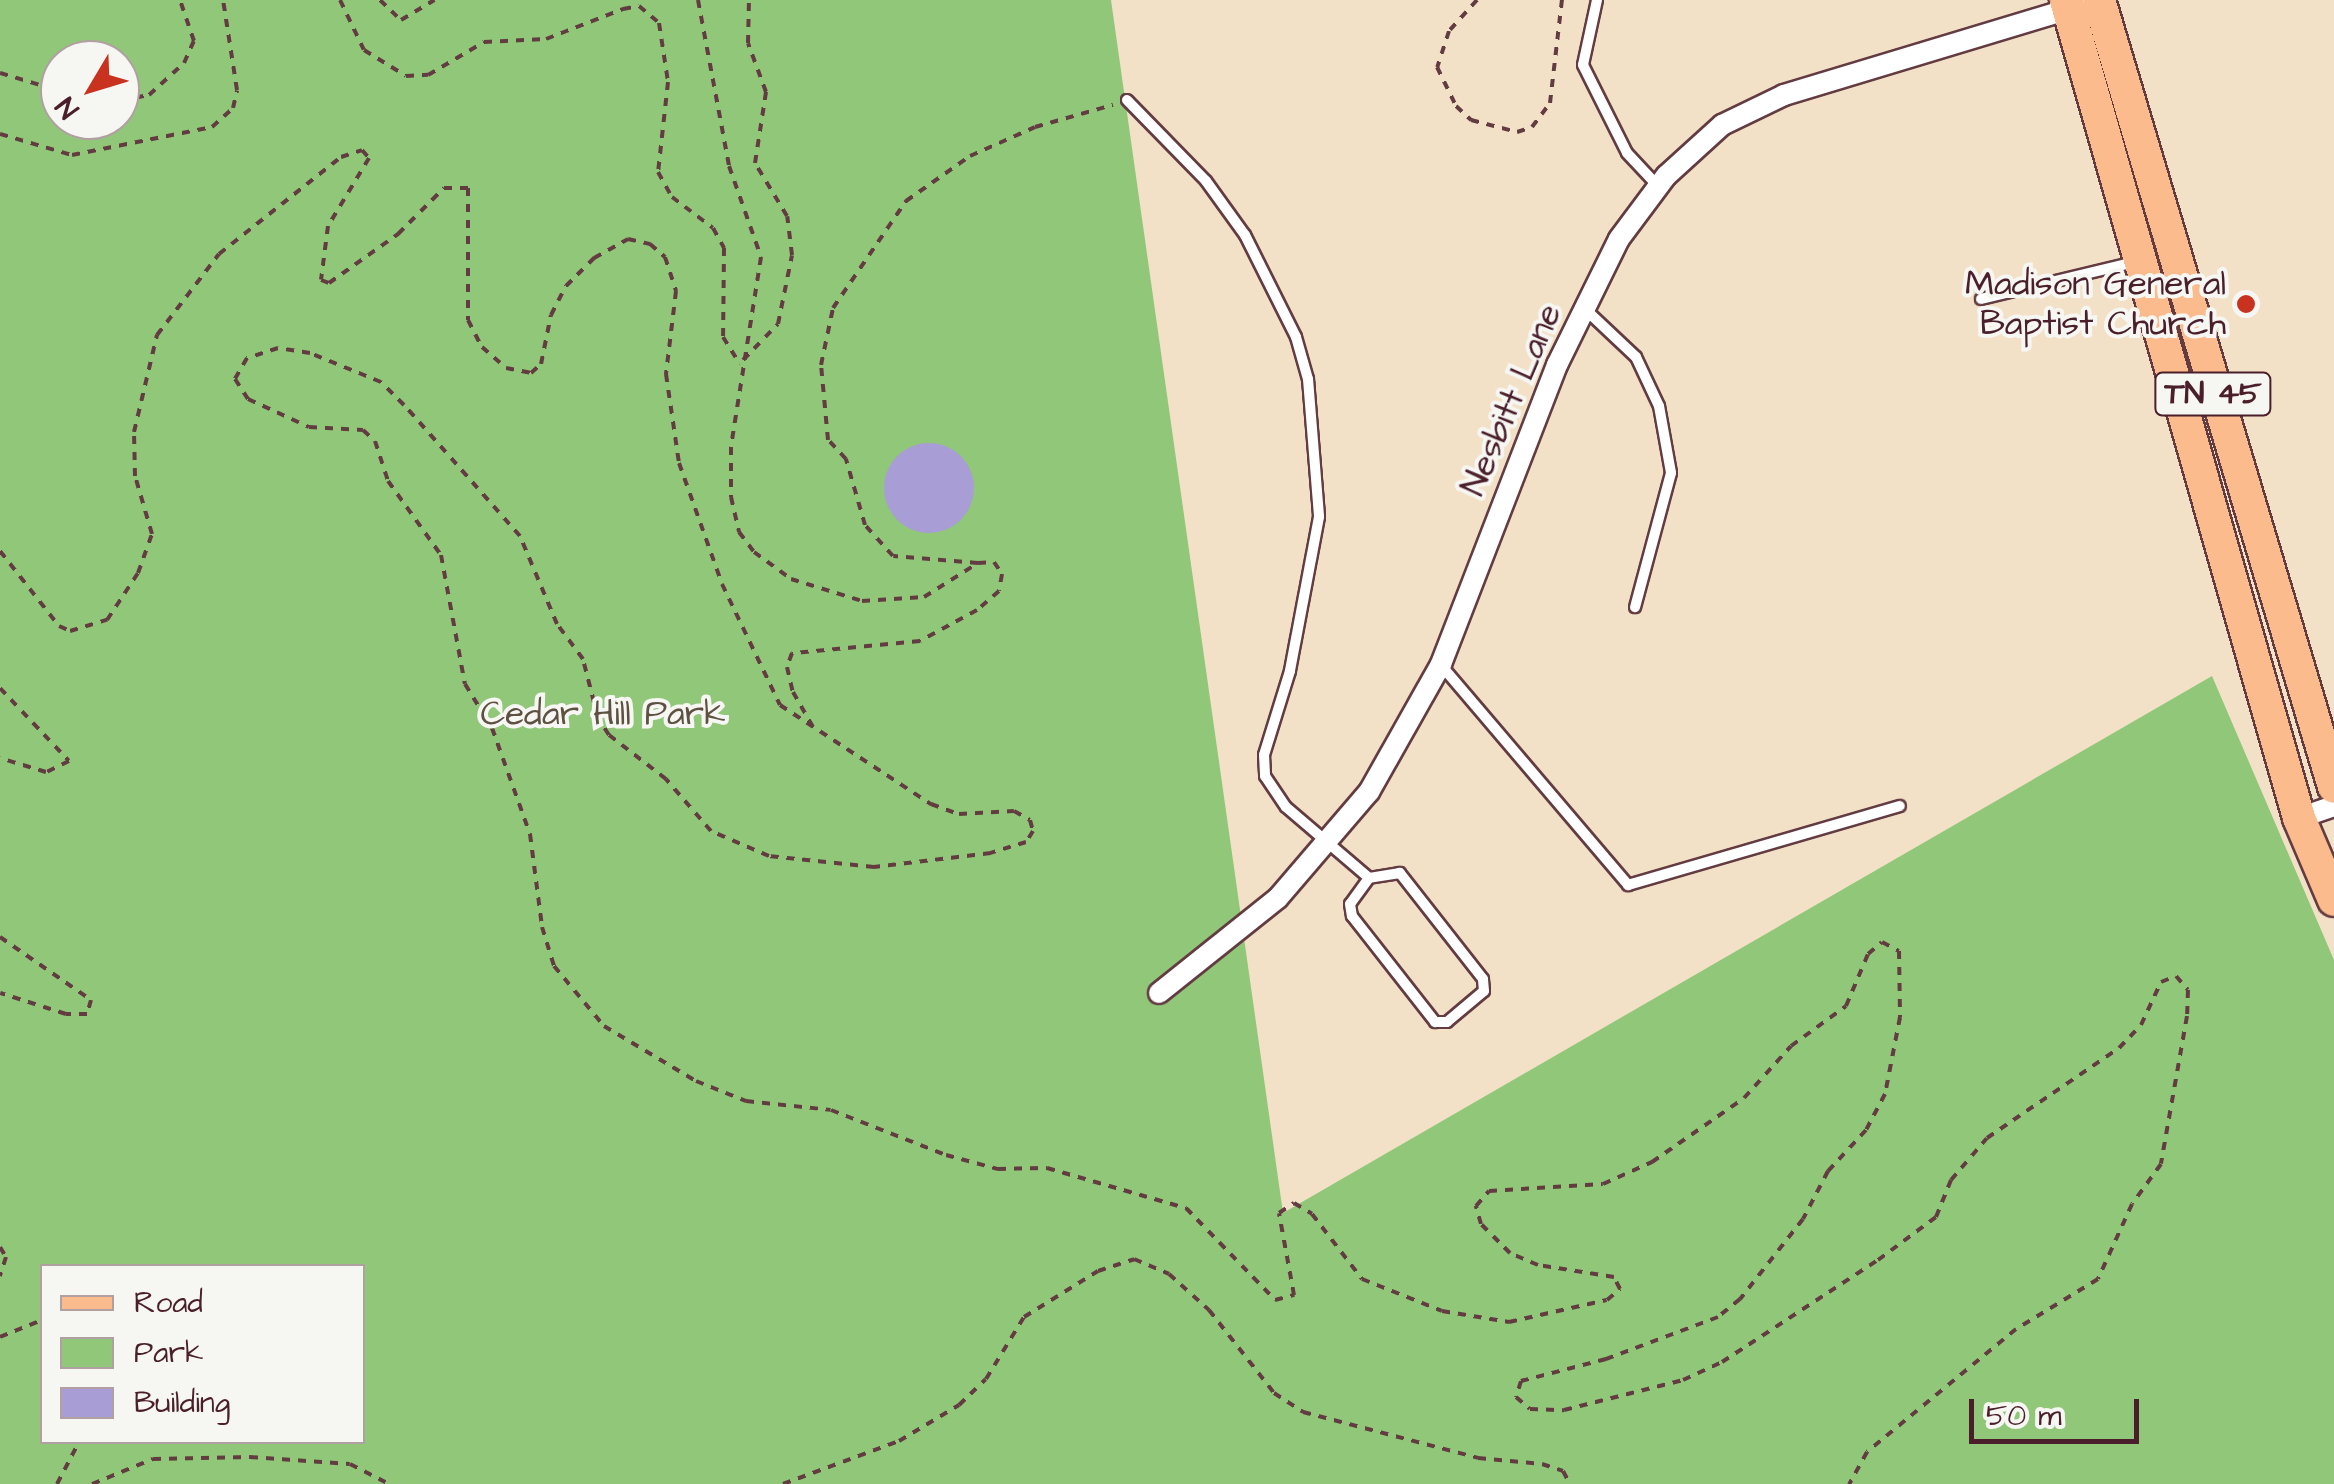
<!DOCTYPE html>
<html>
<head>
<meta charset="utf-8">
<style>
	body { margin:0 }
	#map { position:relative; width:2334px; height:1484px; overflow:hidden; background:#f2e1c7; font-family:"Architects Daughter",sans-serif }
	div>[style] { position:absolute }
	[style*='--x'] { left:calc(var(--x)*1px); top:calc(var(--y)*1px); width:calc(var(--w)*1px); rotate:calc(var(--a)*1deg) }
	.green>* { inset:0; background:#91c779 }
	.building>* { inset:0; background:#a89dd4 }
	.round { border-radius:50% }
	.path>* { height:4px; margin-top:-2px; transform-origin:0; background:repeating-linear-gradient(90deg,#633c42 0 8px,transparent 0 16px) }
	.roads { filter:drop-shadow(2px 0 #633c42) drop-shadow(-2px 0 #633c42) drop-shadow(0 2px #633c42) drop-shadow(0 -2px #633c42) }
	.lane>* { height:10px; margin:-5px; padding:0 5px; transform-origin:5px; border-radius:5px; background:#fff }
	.street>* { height:20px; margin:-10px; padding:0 10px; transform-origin:10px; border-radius:10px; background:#fff }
	.primary>* { height:32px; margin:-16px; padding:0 16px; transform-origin:16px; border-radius:16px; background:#fbbb8c }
	.dots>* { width:28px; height:28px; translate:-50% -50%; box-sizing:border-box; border:5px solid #f6f6f2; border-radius:50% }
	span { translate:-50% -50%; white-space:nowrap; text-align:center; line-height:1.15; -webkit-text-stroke:8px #f6f6f2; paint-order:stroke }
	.shield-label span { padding:2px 8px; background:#f6f6f2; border:2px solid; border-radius:8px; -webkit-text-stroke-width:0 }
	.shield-label { font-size:32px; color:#4a1f2b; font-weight:700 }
	.poi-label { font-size:35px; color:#4a1f2b }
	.right { translate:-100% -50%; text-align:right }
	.street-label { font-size:35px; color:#4a1f2b }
	.park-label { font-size:35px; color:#5f5142 }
	.legend { position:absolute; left:40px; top:1264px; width:325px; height:180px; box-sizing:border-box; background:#f6f6f2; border:2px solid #b1a0a2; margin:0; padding:12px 18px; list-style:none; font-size:30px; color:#4a1f2b }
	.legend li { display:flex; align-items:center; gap:20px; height:50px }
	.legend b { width:50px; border:2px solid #b1a0a2 }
	.north { position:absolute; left:40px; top:40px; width:100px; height:100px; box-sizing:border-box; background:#f6f6f2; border:2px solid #b1a0a2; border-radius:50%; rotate:232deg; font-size:28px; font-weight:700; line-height:40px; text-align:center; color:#4a1f2b }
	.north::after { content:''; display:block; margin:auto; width:35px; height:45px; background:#c8321e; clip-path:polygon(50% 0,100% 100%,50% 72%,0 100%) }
	.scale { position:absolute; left:1969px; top:1399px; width:170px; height:45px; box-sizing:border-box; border:5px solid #4a1f2b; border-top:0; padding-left:12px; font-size:30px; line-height:35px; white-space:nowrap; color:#4a1f2b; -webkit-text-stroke:8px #f6f6f2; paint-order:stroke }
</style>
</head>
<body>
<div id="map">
	<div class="green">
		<i style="clip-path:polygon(evenodd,0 0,1111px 0,1283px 1213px,2212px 676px,2334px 960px,2334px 1484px,0 1484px,0 0,60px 60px,120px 60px,120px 120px,60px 120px,60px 60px,0 0,42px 1266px,362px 1266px,362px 1442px,42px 1442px,42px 1266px)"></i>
	</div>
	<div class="building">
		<i class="round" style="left:884px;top:443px;width:90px;height:90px"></i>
	</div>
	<div class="path">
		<i style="--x:340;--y:0;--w:55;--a:64.4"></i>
		<i style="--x:364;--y:50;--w:49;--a:31.8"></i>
		<i style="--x:406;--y:76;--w:22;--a:-3"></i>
		<i style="--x:428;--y:75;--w:65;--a:-30.5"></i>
		<i style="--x:484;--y:42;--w:62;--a:-2.8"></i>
		<i style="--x:546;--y:39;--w:83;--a:-21.3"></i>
		<i style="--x:623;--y:9;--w:16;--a:-11"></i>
		<i style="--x:639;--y:6;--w:26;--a:40"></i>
		<i style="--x:659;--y:23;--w:60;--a:81.3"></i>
		<i style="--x:668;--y:82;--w:91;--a:96.3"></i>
		<i style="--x:658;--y:172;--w:29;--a:61"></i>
		<i style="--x:672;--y:197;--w:51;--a:37.1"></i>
		<i style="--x:713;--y:228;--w:23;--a:61"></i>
		<i style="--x:724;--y:248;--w:89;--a:90.6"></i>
		<i style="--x:723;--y:337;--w:32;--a:58"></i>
		<i style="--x:380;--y:0;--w:29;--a:44"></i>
		<i style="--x:401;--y:20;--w:39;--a:-31"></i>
		<i style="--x:698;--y:0;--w:169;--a:79.4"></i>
		<i style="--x:729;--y:166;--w:96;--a:70.6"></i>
		<i style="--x:761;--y:257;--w:192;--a:99"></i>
		<i style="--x:731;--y:447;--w:50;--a:90"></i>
		<i style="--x:731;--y:497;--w:36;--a:77"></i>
		<i style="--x:739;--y:532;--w:25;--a:53"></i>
		<i style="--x:754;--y:552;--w:46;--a:36.1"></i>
		<i style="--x:791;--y:579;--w:74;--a:17.2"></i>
		<i style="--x:862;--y:601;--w:62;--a:-3.7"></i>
		<i style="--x:924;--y:597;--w:64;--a:-32.2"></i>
		<i style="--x:978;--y:563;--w:16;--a:-4"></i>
		<i style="--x:994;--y:562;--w:14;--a:56"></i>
		<i style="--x:1002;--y:574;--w:17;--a:100"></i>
		<i style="--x:999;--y:591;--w:29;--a:139"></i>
		<i style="--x:977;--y:610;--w:65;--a:151.5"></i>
		<i style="--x:920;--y:641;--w:129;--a:174.6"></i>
		<i style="--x:792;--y:653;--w:15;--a:110"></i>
		<i style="--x:787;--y:667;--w:26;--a:77"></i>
		<i style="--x:793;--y:692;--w:40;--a:60.3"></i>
		<i style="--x:1477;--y:0;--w:42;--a:132.1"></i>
		<i style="--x:1449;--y:31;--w:38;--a:108"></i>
		<i style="--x:1437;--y:67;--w:43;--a:64"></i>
		<i style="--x:1456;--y:106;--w:21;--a:43"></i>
		<i style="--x:1471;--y:120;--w:48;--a:14.6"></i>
		<i style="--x:1517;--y:132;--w:16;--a:-18"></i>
		<i style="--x:1532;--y:127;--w:30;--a:-53"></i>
		<i style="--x:1550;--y:103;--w:104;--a:-83.4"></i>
		<i style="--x:0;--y:73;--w:63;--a:16.7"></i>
		<i style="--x:120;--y:101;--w:30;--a:-12"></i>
		<i style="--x:149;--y:95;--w:47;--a:-42.4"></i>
		<i style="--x:184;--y:63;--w:24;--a:-66"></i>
		<i style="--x:194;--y:41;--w:43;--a:-108.9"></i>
		<i style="--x:0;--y:134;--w:75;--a:16.3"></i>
		<i style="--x:72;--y:155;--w:143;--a:-11.3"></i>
		<i style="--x:212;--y:127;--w:28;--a:-42"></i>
		<i style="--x:233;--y:108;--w:18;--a:-77"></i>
		<i style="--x:237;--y:90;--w:91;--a:-98.8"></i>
		<i style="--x:743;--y:360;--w:50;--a:-45.8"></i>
		<i style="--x:778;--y:324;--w:70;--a:-78.5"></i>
		<i style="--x:792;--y:255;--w:39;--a:-97"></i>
		<i style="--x:787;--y:216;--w:62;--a:-121.1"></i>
		<i style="--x:755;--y:163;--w:72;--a:-81.2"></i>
		<i style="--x:766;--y:92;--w:52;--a:-110.2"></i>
		<i style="--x:748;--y:43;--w:43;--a:-88.7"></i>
		<i style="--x:0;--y:551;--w:95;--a:51.8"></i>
		<i style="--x:59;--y:626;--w:12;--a:24"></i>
		<i style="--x:70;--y:631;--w:39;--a:-17"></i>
		<i style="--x:107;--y:620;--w:56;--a:-56.6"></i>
		<i style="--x:138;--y:573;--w:41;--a:-70.3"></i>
		<i style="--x:152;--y:534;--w:60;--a:-106.3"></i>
		<i style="--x:135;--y:476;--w:44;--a:-91.3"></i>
		<i style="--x:134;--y:432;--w:100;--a:-76.7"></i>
		<i style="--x:157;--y:335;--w:102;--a:-52.6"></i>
		<i style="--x:219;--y:254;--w:156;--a:-38.5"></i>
		<i style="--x:341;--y:157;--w:22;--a:-18"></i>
		<i style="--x:362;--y:150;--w:11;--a:49"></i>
		<i style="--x:369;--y:158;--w:79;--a:121.1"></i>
		<i style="--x:328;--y:226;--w:54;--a:97.4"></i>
		<i style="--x:321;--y:280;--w:9;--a:21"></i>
		<i style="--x:329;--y:283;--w:85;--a:-35.4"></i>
		<i style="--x:398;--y:234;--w:65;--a:-45"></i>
		<i style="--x:444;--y:188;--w:24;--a:0"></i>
		<i style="--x:468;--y:188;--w:132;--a:90"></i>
		<i style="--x:468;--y:320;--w:30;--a:63"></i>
		<i style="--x:482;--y:347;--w:32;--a:41"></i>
		<i style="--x:506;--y:368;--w:25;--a:11"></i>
		<i style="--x:531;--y:373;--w:13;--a:-42"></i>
		<i style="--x:541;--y:364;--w:50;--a:-78.5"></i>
		<i style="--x:551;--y:315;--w:33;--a:-63"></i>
		<i style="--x:566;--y:286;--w:40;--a:-45"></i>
		<i style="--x:594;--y:258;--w:39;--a:-29"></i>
		<i style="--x:628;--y:239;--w:23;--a:13"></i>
		<i style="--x:650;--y:244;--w:20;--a:41"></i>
		<i style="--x:665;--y:257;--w:36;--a:72"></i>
		<i style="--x:676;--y:291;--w:84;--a:96.9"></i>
		<i style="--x:666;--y:374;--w:90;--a:81.7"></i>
		<i style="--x:679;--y:463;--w:128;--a:70.4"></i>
		<i style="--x:722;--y:584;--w:134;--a:64.4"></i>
		<i style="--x:780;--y:705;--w:181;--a:33.3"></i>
		<i style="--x:931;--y:804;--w:30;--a:20"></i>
		<i style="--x:959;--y:814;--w:55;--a:-3.1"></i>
		<i style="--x:1014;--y:811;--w:18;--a:29"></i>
		<i style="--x:1030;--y:820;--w:11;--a:75"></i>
		<i style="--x:1033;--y:831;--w:13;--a:122"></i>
		<i style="--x:1026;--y:842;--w:37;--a:163"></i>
		<i style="--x:991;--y:853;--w:118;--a:173.2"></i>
		<i style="--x:874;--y:867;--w:106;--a:-174"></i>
		<i style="--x:769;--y:856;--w:63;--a:-156.7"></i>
		<i style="--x:711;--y:831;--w:69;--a:-130.9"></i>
		<i style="--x:666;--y:779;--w:72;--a:-142.3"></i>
		<i style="--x:609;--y:735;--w:20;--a:-123"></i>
		<i style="--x:598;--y:718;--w:61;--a:-104.3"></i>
		<i style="--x:583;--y:659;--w:44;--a:-126.6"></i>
		<i style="--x:557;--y:624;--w:95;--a:-112.8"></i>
		<i style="--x:520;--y:536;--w:175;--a:-131.5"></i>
		<i style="--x:404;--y:405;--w:33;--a:-135"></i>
		<i style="--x:381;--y:382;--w:77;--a:-157.8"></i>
		<i style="--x:310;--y:353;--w:32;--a:-171"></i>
		<i style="--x:278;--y:348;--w:33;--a:162"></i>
		<i style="--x:247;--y:358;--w:24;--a:120"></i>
		<i style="--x:235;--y:379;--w:24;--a:57"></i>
		<i style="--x:248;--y:399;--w:67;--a:24.7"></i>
		<i style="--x:309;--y:427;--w:54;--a:3.2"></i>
		<i style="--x:363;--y:430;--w:16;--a:43"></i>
		<i style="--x:375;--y:441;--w:42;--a:72"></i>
		<i style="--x:388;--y:481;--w:91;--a:54.4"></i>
		<i style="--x:441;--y:555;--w:131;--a:79.5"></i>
		<i style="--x:465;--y:684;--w:52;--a:58.5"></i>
		<i style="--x:492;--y:728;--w:113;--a:70.3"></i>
		<i style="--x:530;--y:834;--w:94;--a:82.6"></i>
		<i style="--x:542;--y:927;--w:41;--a:72.9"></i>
		<i style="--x:554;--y:966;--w:78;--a:50.2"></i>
		<i style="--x:604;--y:1026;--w:107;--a:30.9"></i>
		<i style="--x:696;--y:1081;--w:54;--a:21.8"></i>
		<i style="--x:746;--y:1101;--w:85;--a:6"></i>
		<i style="--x:831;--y:1110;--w:123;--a:21.4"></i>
		<i style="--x:946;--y:1155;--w:54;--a:15.1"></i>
		<i style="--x:998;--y:1169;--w:49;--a:-1.2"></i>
		<i style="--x:1047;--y:1168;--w:145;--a:16.1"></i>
		<i style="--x:1186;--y:1208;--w:128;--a:45.9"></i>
		<i style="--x:1275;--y:1300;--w:20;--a:-15"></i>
		<i style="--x:1294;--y:1295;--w:83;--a:-100.4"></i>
		<i style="--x:1279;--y:1213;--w:18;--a:-34"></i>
		<i style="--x:1294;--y:1203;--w:21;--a:31"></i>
		<i style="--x:1312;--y:1214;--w:82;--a:52.4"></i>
		<i style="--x:1362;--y:1279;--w:86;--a:21.8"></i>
		<i style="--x:1442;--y:1311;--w:68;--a:9.3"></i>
		<i style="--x:1509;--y:1322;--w:100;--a:-12.7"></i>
		<i style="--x:1607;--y:1300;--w:17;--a:-40"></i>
		<i style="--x:1620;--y:1289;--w:13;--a:-117"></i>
		<i style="--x:1614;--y:1277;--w:77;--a:-171"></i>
		<i style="--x:1538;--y:1265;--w:30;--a:-157"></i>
		<i style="--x:1510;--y:1253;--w:41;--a:-135"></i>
		<i style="--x:1481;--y:1224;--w:19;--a:-106"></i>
		<i style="--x:1476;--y:1206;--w:20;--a:-49"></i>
		<i style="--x:1489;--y:1191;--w:114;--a:-3.5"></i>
		<i style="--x:1603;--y:1184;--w:54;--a:-24.2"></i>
		<i style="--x:1652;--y:1162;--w:112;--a:-34.8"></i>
		<i style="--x:1744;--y:1098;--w:70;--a:-47.9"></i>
		<i style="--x:1791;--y:1046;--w:68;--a:-36"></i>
		<i style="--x:1846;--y:1006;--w:56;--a:-67.1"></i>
		<i style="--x:1868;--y:954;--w:18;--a:-41"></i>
		<i style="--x:1882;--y:942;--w:19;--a:28"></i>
		<i style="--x:1899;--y:951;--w:66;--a:89.1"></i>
		<i style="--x:1900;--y:1017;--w:78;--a:101"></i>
		<i style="--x:1885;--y:1094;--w:41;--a:117.8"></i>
		<i style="--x:1866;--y:1130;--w:56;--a:132.8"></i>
		<i style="--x:1828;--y:1171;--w:54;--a:117.5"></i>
		<i style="--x:1803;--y:1219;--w:102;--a:128.2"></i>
		<i style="--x:1740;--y:1299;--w:28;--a:141"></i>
		<i style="--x:1718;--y:1317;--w:120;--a:159.4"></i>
		<i style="--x:1606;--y:1359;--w:88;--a:165.5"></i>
		<i style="--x:1521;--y:1381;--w:17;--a:107"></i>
		<i style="--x:1516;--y:1397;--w:18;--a:41"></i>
		<i style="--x:1530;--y:1409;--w:34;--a:2"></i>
		<i style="--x:1564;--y:1410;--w:123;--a:-14.1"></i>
		<i style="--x:1683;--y:1380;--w:43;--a:-24.8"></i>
		<i style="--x:1722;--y:1362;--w:186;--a:-33.2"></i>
		<i style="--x:1878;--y:1260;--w:72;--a:-36.6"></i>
		<i style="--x:1936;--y:1217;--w:40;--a:-68"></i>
		<i style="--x:1951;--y:1180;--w:55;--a:-49.4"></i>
		<i style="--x:1987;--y:1138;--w:160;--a:-34.3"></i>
		<i style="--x:2119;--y:1048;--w:32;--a:-46"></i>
		<i style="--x:2141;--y:1025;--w:47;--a:-65.1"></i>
		<i style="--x:2161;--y:982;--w:16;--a:-22"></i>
		<i style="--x:2176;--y:976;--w:18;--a:49"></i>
		<i style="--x:2188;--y:990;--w:26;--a:92"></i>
		<i style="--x:2187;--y:1016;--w:150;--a:100"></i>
		<i style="--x:2161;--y:1164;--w:49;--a:125.9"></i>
		<i style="--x:2132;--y:1204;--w:82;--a:114.4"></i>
		<i style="--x:2098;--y:1279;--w:96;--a:148.6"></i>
		<i style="--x:2016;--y:1329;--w:193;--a:140.5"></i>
		<i style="--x:1867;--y:1452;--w:37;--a:119"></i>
		<i style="--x:978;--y:563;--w:85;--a:-175.3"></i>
		<i style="--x:893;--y:556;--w:42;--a:-132.1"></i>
		<i style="--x:865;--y:525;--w:69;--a:-106.1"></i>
		<i style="--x:846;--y:459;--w:26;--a:-133"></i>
		<i style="--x:828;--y:440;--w:75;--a:-95.3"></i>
		<i style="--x:821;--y:365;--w:58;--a:-78.1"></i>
		<i style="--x:833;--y:308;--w:130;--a:-55.7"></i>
		<i style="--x:906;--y:201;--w:78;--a:-35.1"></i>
		<i style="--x:970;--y:156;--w:71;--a:-24"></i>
		<i style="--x:1035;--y:127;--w:81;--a:-15.8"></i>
		<i style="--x:0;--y:688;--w:100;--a:46.6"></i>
		<i style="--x:69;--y:761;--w:25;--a:154"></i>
		<i style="--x:46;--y:772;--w:48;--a:-163.1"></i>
		<i style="--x:0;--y:937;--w:111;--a:34.7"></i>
		<i style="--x:91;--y:1000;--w:15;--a:106"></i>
		<i style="--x:87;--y:1014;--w:21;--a:180"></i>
		<i style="--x:66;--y:1014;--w:69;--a:-162.3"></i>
		<i style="--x:0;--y:1247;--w:12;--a:59"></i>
		<i style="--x:6;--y:1257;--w:20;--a:108"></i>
		<i style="--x:0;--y:1337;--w:45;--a:-22"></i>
		<i style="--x:57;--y:1484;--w:47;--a:-62.4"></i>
		<i style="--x:92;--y:1484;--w:66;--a:-22.3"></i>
		<i style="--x:153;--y:1459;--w:97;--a:-1.2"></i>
		<i style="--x:250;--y:1457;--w:100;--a:4"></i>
		<i style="--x:350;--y:1464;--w:44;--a:27.1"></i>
		<i style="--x:783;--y:1484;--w:124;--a:-20.3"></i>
		<i style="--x:899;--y:1441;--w:70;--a:-31"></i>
		<i style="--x:959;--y:1405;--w:37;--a:-44"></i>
		<i style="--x:986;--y:1379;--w:73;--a:-58.5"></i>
		<i style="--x:1024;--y:1317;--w:87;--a:-31.9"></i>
		<i style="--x:1098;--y:1271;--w:38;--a:-18"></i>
		<i style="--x:1134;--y:1259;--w:38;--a:23"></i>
		<i style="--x:1169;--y:1274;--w:54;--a:42"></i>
		<i style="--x:1209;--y:1310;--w:105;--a:51.9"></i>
		<i style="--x:1274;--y:1393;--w:35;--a:33"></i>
		<i style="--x:1303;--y:1412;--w:181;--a:14.7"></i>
		<i style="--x:1478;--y:1458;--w:64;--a:5.4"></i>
		<i style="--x:1542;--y:1464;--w:22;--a:18"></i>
		<i style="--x:1563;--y:1471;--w:15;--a:62"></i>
	</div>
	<div class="roads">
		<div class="lane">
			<i style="--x:1597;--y:0;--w:66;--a:102.2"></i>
			<i style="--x:1583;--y:65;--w:98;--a:63.4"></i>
			<i style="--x:1627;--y:153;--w:45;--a:46.8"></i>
			<i style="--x:1127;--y:100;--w:113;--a:45.7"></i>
			<i style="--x:1206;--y:181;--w:67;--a:54.2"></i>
			<i style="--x:1245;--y:235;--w:114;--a:63.4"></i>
			<i style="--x:1296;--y:337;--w:44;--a:74.1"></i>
			<i style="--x:1308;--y:379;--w:138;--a:85.4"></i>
			<i style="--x:1319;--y:517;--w:157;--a:100.7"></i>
			<i style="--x:1290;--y:671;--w:88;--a:107.2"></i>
			<i style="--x:1264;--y:755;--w:21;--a:87"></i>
			<i style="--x:1265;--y:776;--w:37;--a:56"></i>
			<i style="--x:1286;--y:807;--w:109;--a:40.5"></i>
			<i style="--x:1369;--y:878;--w:32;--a:126"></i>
			<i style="--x:1350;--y:904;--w:12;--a:81"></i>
			<i style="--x:1352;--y:916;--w:135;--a:51.9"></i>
			<i style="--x:1435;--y:1022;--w:12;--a:0"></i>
			<i style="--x:1447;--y:1022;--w:48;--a:-40"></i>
			<i style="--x:1484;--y:991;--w:12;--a:-95"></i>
			<i style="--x:1483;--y:979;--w:135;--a:-128.1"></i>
			<i style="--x:1400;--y:873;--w:31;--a:171"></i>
			<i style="--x:1981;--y:299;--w:158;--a:-13.5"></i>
			<i style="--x:1585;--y:309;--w:70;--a:43.3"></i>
			<i style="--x:1636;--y:357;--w:54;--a:64.9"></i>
			<i style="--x:1659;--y:406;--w:68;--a:79.8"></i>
			<i style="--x:1671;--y:473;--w:139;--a:105"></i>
			<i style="--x:1441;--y:665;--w:289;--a:49.6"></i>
			<i style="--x:1628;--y:885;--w:283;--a:-16.2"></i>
		</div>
		<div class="street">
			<i style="--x:2299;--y:818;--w:37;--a:-19"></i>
			<i style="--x:1159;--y:993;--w:152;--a:-38.6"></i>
			<i style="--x:1278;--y:898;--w:140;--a:-49.4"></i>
			<i style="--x:1369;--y:792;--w:147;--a:-60.6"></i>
			<i style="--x:1441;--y:664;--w:321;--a:-68.8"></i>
			<i style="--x:1557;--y:365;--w:140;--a:-63.8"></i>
			<i style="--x:1619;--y:239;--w:79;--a:-53.3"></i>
			<i style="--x:1666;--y:176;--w:76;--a:-42.3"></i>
			<i style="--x:1722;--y:125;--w:69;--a:-25.8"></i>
			<i style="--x:1784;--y:95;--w:308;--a:-16.8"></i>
		</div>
		<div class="primary">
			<i style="--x:2066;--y:0;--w:851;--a:74.1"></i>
			<i style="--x:2299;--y:818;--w:89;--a:66.9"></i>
			<i style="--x:2099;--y:0;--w:821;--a:73.37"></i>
		</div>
	</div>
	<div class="dots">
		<i style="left:2246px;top:304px;background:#c8321e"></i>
	</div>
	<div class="shield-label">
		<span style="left:2213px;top:394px">TN 45</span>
	</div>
	<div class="poi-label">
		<span class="right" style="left:2226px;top:304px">Madison General<br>Baptist Church</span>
	</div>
	<div class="street-label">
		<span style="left:1512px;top:400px;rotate:-67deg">Nesbitt Lane</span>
	</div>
	<div class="park-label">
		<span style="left:603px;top:714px">Cedar Hill Park</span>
	</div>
	<ul class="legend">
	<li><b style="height:12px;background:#fbbb8c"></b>Road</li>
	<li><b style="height:28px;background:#91c779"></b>Park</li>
	<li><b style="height:28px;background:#a89dd4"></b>Building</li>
	</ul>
	<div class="north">N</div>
	<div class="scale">50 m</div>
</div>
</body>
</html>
